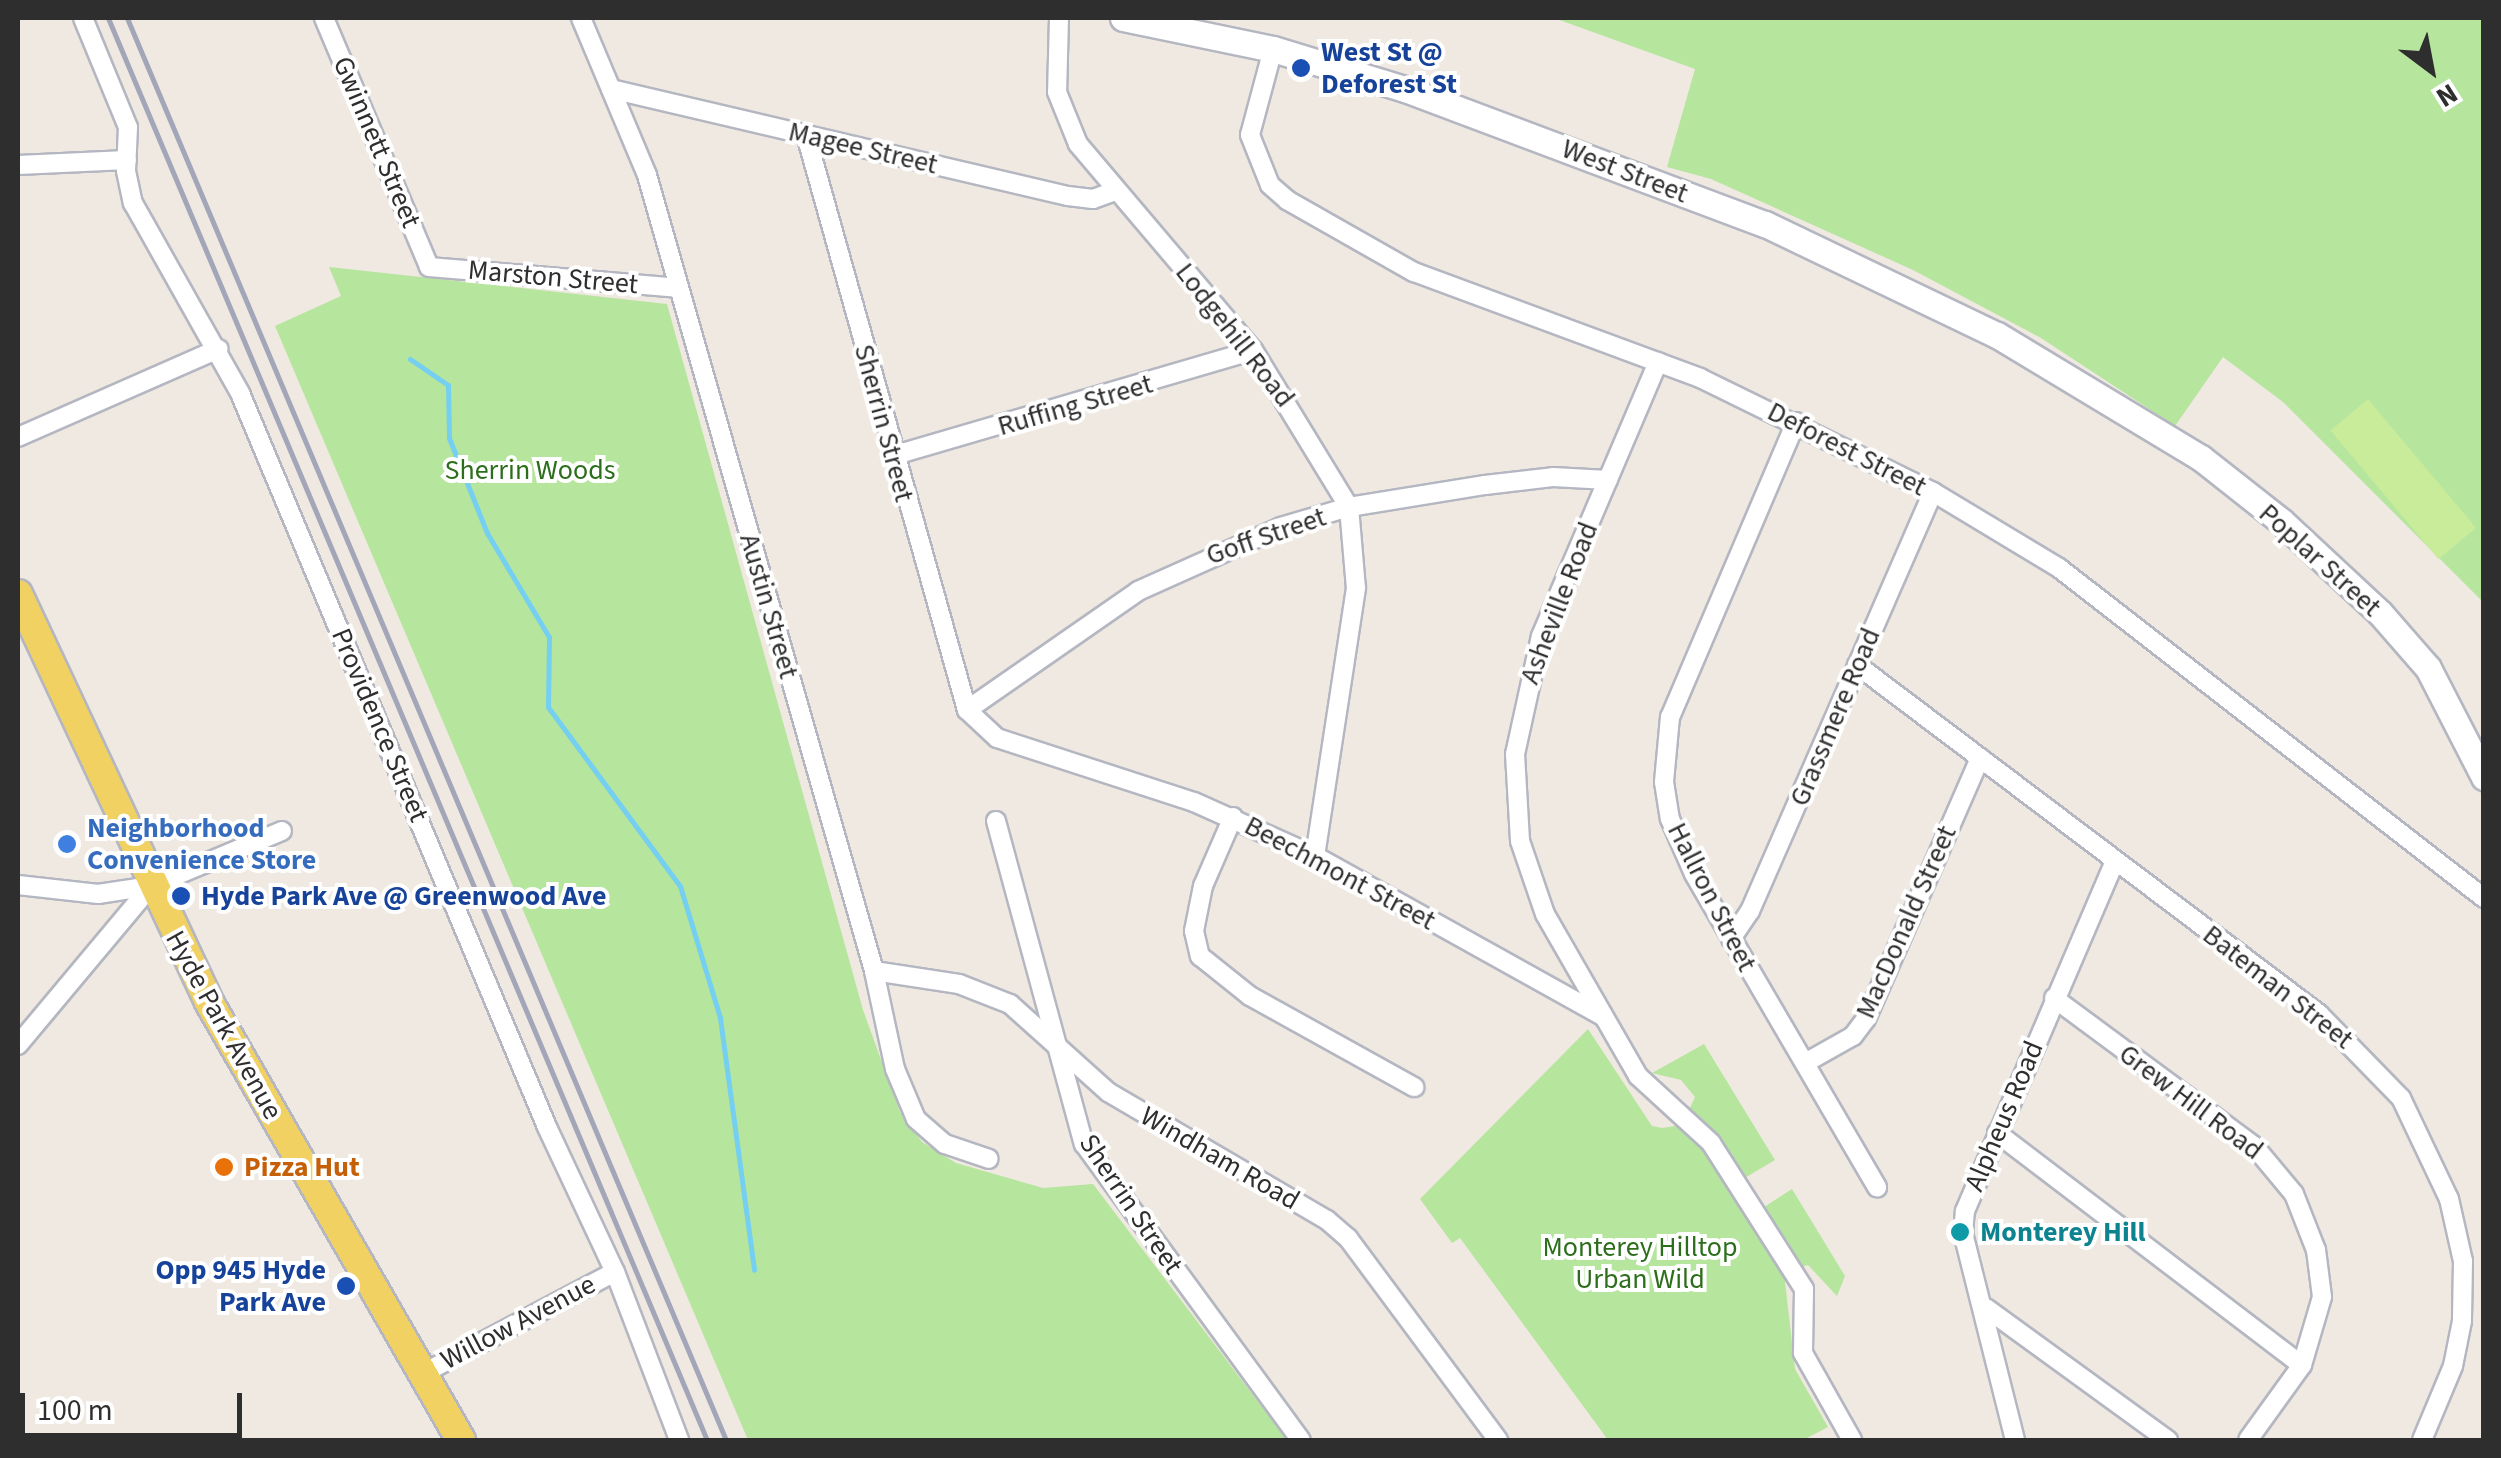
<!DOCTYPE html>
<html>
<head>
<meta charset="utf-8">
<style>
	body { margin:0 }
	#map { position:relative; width:2501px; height:1458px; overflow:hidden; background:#efe9e1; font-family:"Source Sans 3",sans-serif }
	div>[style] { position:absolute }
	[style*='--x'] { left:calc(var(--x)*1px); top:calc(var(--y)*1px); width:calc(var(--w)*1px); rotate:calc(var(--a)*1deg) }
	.green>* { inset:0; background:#b6e59e }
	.pitch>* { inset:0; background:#c9ec9a; transform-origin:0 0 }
	.stream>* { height:5px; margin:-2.5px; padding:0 2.5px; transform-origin:2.5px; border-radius:2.5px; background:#75cff0 }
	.roads { filter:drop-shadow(2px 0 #b4b7c1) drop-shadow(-2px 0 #b4b7c1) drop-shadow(0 2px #b4b7c1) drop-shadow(0 -2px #b4b7c1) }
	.street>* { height:18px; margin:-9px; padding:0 9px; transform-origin:9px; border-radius:9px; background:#fff }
	.secondary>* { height:25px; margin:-12.5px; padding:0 12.5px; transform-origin:12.5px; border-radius:12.5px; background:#fff }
	.primary>* { height:28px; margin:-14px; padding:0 14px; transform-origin:14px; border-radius:14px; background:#f2d163 }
	.rail>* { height:5px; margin:-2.5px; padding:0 2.5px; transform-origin:2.5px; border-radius:2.5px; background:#a3a6b8 }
	.dots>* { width:28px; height:28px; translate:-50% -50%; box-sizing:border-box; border:5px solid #fff; border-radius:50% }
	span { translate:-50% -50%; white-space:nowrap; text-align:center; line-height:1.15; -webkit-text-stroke:8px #fff; paint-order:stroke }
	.transit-label { font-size:28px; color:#164399; font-weight:700 }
	.left { translate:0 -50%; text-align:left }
	.right { translate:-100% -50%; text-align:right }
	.street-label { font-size:28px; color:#2e2e2e }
	.park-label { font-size:28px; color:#2c6e1b }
	.shop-label { font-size:28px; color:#366cbe; font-weight:700 }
	.food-label { font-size:28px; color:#c56008; font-weight:700 }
	.culture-label { font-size:28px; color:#0d838f; font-weight:700 }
	.frame { position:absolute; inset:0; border:20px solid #2e2e2e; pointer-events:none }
	.north { position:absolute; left:2381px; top:20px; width:100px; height:100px; -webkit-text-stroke:8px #fff; paint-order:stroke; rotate:148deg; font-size:28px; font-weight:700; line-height:40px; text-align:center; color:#2e2e2e }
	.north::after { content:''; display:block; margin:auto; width:35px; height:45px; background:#2e2e2e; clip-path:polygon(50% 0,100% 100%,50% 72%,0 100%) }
	.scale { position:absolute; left:20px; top:1393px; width:222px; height:45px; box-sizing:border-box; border:5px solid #2e2e2e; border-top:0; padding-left:12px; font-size:30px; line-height:35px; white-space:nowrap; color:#2e2e2e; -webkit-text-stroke:8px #fff; paint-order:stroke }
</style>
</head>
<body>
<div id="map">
	<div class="green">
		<i style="clip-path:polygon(1554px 18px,2483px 18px,2483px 602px,2283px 402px,2223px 357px,2175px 426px,2041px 338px,1913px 270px,1711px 179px,1667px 167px,1695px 69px)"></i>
		<i style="clip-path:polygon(329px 267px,667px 304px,863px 1010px,900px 1112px,922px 1142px,956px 1163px,1043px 1188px,1093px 1184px,1287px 1440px,748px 1440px,275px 326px,341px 296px)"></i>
		<i style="clip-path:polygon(1588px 1029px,1652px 1126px,1662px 1128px,1682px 1125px,1695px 1097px,1681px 1080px,1652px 1073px,1704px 1044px,1775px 1160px,1743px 1179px,1761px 1209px,1792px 1189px,1845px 1276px,1837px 1296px,1808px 1265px,1784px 1273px,1795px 1369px,1828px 1427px,1803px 1440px,1608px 1440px,1460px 1238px,1452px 1243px,1420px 1199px)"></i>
	</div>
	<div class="pitch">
		<i style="left:2368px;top:399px;width:168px;height:49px;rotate:50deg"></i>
	</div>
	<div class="stream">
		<i style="--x:410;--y:359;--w:46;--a:34.4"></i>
		<i style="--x:448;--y:385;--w:53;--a:88.9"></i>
		<i style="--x:449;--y:438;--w:102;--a:68.2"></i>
		<i style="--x:487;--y:533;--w:121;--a:59.2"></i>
		<i style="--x:549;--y:637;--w:70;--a:90.8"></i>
		<i style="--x:548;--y:707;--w:222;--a:53.6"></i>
		<i style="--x:680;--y:886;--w:138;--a:73.1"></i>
		<i style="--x:720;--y:1018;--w:254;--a:82.3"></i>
	</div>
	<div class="roads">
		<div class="street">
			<i style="--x:83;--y:18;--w:118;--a:67.6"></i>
			<i style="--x:128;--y:127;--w:44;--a:92.6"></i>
			<i style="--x:126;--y:171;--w:33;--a:78"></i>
			<i style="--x:133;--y:203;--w:218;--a:60.6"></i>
			<i style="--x:240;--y:393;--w:796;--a:67.3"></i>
			<i style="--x:547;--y:1127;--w:160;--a:64.9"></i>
			<i style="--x:615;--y:1272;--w:180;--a:69.1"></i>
			<i style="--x:324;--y:18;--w:270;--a:67.1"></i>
			<i style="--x:429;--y:267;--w:249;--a:4.8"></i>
			<i style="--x:581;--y:18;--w:170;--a:67.2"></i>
			<i style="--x:647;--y:175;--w:828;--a:74.08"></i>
			<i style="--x:874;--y:971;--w:100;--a:77.9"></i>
			<i style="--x:895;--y:1069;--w:54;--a:67.2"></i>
			<i style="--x:916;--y:1119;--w:38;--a:41"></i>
			<i style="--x:945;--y:1144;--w:46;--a:18.8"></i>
			<i style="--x:1059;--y:18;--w:74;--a:91.5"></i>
			<i style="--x:1057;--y:92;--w:56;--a:68"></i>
			<i style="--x:1078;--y:144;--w:270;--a:49.7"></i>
			<i style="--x:1253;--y:350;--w:184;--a:58.6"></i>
			<i style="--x:1349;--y:507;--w:81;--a:85.1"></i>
			<i style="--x:1356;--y:588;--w:271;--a:98.7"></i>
			<i style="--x:1273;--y:49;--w:89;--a:105"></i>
			<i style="--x:1250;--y:135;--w:54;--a:68.2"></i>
			<i style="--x:1270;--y:185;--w:23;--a:41"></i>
			<i style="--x:1287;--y:200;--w:146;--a:29.6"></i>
			<i style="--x:1414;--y:272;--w:305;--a:20.3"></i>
			<i style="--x:1700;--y:378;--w:259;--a:26.1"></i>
			<i style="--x:1933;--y:492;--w:147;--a:31.1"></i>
			<i style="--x:2059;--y:568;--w:538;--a:37.83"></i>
			<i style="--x:611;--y:89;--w:469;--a:13.2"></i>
			<i style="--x:1068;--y:196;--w:25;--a:7"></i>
			<i style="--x:1093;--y:199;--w:23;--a:-20"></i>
			<i style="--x:806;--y:135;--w:597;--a:74.36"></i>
			<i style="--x:18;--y:165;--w:109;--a:-2.6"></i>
			<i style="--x:1658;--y:362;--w:298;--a:113.1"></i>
			<i style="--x:1541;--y:636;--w:121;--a:102.4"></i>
			<i style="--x:1515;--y:754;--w:87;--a:86.7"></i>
			<i style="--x:1520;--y:841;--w:77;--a:71.1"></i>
			<i style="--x:1545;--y:914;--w:187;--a:60.1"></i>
			<i style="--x:1638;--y:1076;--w:99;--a:42.5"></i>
			<i style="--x:1711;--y:1143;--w:173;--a:57.5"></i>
			<i style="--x:1804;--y:1289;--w:64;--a:90.9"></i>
			<i style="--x:1803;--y:1353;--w:100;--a:60.6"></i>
			<i style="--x:1796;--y:422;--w:321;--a:113.1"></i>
			<i style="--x:1670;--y:717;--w:65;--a:95.3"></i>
			<i style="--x:1664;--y:782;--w:37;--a:81"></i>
			<i style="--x:1670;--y:819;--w:60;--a:66.4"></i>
			<i style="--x:1694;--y:874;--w:363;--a:59.7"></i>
			<i style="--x:18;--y:437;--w:219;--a:-23.7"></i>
			<i style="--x:895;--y:455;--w:373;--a:-16.3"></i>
			<i style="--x:1857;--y:665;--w:579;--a:37.07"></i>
			<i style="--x:2319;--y:1014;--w:117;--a:45.7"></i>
			<i style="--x:2401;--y:1098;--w:112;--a:64.6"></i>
			<i style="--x:2449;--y:1199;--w:64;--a:77.3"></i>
			<i style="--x:2463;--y:1261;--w:60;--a:91"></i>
			<i style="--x:2462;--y:1321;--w:46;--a:101.3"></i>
			<i style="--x:2453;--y:1366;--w:80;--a:112.7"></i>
			<i style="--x:967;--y:710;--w:41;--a:43"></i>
			<i style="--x:997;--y:738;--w:207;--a:18"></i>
			<i style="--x:1194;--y:802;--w:133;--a:24.1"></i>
			<i style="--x:1315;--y:856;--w:329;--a:29.1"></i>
			<i style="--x:967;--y:710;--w:208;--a:-34.8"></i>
			<i style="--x:1138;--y:591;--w:157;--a:-24.1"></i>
			<i style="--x:1281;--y:527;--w:71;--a:-16.4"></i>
			<i style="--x:1349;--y:507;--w:138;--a:-9.2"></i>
			<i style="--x:1485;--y:485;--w:68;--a:-6.7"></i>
			<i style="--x:1553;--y:477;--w:55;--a:3.1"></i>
			<i style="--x:1233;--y:817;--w:75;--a:113.5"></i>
			<i style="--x:1203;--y:886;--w:46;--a:101.3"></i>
			<i style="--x:1194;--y:931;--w:26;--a:77"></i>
			<i style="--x:1200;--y:956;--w:64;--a:38.7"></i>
			<i style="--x:1250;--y:996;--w:188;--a:29"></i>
			<i style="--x:996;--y:821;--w:335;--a:74.8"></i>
			<i style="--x:1084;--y:1144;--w:367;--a:53.8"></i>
			<i style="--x:18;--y:885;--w:81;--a:6.4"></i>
			<i style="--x:98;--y:894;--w:54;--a:-8.6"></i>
			<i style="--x:151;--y:886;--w:142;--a:-22.8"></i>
			<i style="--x:1731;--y:939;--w:34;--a:-56"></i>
			<i style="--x:1750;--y:911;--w:457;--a:-66.4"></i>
			<i style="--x:874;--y:971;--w:86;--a:8.7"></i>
			<i style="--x:959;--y:984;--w:55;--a:21.4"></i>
			<i style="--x:1010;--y:1004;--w:132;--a:41.9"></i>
			<i style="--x:1108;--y:1092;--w:254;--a:30.3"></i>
			<i style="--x:1327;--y:1220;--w:28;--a:41"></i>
			<i style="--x:1348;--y:1238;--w:252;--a:53.4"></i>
			<i style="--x:2054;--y:998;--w:249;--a:36.5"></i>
			<i style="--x:2254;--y:1146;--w:62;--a:50.2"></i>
			<i style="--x:2294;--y:1194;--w:60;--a:68.6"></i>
			<i style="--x:2316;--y:1250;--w:47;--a:82.7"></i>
			<i style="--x:2322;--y:1297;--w:71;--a:106.4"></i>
			<i style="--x:2302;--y:1365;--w:92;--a:125.8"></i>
			<i style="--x:18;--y:1045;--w:207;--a:-50.1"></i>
			<i style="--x:1805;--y:1063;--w:55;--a:-29.4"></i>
			<i style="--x:1853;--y:1036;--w:21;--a:-53"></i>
			<i style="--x:1866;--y:1019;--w:285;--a:-66.4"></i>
			<i style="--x:1997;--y:1133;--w:383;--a:37.3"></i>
			<i style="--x:1986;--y:1308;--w:225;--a:36"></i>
			<i style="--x:422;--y:1374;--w:218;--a:-27.9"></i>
			<i style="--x:2015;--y:1440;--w:213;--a:-104.1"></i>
			<i style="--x:1963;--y:1233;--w:22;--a:-85"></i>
			<i style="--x:1965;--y:1211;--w:381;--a:-66.8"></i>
		</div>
		<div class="secondary">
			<i style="--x:1123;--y:18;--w:153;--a:11.7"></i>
			<i style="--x:1273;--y:49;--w:138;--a:16.9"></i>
			<i style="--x:1405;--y:89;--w:384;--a:20.6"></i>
			<i style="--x:1765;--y:224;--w:257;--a:25.6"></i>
			<i style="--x:1997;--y:335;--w:238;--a:31.1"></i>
			<i style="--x:2201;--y:458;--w:102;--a:38.2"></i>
			<i style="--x:2281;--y:521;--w:135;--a:42.9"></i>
			<i style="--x:2380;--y:613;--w:73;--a:48.9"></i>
			<i style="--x:2428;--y:668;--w:123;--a:62.8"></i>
		</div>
		<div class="primary">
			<i style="--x:18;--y:594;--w:450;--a:64.9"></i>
			<i style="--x:209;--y:1002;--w:505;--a:60.09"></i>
		</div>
	</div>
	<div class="rail">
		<i style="--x:108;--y:18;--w:1543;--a:67.16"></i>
		<i style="--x:127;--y:18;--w:1543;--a:67.16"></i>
	</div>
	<div class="dots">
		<i style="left:1301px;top:68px;background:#1a4fb4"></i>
		<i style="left:67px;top:844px;background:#3f7fe0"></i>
		<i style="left:181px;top:896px;background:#1a4fb4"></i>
		<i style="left:224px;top:1167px;background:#e8710a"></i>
		<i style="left:1960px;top:1232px;background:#0f9aa8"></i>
		<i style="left:346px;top:1286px;background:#1a4fb4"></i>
	</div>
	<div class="transit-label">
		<span class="left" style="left:1321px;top:68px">West St @<br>Deforest St</span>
		<span class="left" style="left:201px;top:896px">Hyde Park Ave @ Greenwood Ave</span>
		<span class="right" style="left:326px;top:1286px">Opp 945 Hyde<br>Park Ave</span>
	</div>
	<div class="street-label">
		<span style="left:377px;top:142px;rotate:67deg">Gwinnett Street</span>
		<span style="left:863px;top:148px;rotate:13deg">Magee Street</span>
		<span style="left:1625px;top:171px;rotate:21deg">West Street</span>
		<span style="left:553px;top:277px;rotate:5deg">Marston Street</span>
		<span style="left:1235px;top:335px;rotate:52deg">Lodgehill Road</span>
		<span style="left:1075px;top:405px;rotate:-16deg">Ruffing Street</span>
		<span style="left:884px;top:423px;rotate:75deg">Sherrin Street</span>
		<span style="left:1847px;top:449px;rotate:27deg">Deforest Street</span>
		<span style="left:1266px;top:536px;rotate:-19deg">Goff Street</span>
		<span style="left:2320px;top:560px;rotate:42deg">Poplar Street</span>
		<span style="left:1559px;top:603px;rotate:-69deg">Asheville Road</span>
		<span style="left:769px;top:606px;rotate:74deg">Austin Street</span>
		<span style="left:1835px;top:717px;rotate:-67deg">Grassmere Road</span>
		<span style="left:380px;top:725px;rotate:67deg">Providence Street</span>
		<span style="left:1340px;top:873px;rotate:28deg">Beechmont Street</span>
		<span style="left:1712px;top:897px;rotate:63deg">Hallron Street</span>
		<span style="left:1906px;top:922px;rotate:-66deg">MacDonald Street</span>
		<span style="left:2278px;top:987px;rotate:38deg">Bateman Street</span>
		<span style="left:224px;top:1025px;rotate:61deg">Hyde Park Avenue</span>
		<span style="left:2191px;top:1102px;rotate:37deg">Grew Hill Road</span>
		<span style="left:2004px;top:1116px;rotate:-67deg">Alpheus Road</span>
		<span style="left:1220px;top:1158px;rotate:30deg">Windham Road</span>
		<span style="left:1131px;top:1204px;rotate:56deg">Sherrin Street</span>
		<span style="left:518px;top:1322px;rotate:-28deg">Willow Avenue</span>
	</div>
	<div class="park-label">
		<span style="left:530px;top:470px">Sherrin Woods</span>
		<span style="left:1640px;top:1263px">Monterey Hilltop<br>Urban Wild</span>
	</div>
	<div class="shop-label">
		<span class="left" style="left:87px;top:844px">Neighborhood<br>Convenience Store</span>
	</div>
	<div class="food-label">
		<span class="left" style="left:244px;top:1167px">Pizza Hut</span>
	</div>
	<div class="culture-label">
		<span class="left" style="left:1980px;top:1232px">Monterey Hill</span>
	</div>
	<div class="frame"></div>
	<div class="north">N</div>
	<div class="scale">100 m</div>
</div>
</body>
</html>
